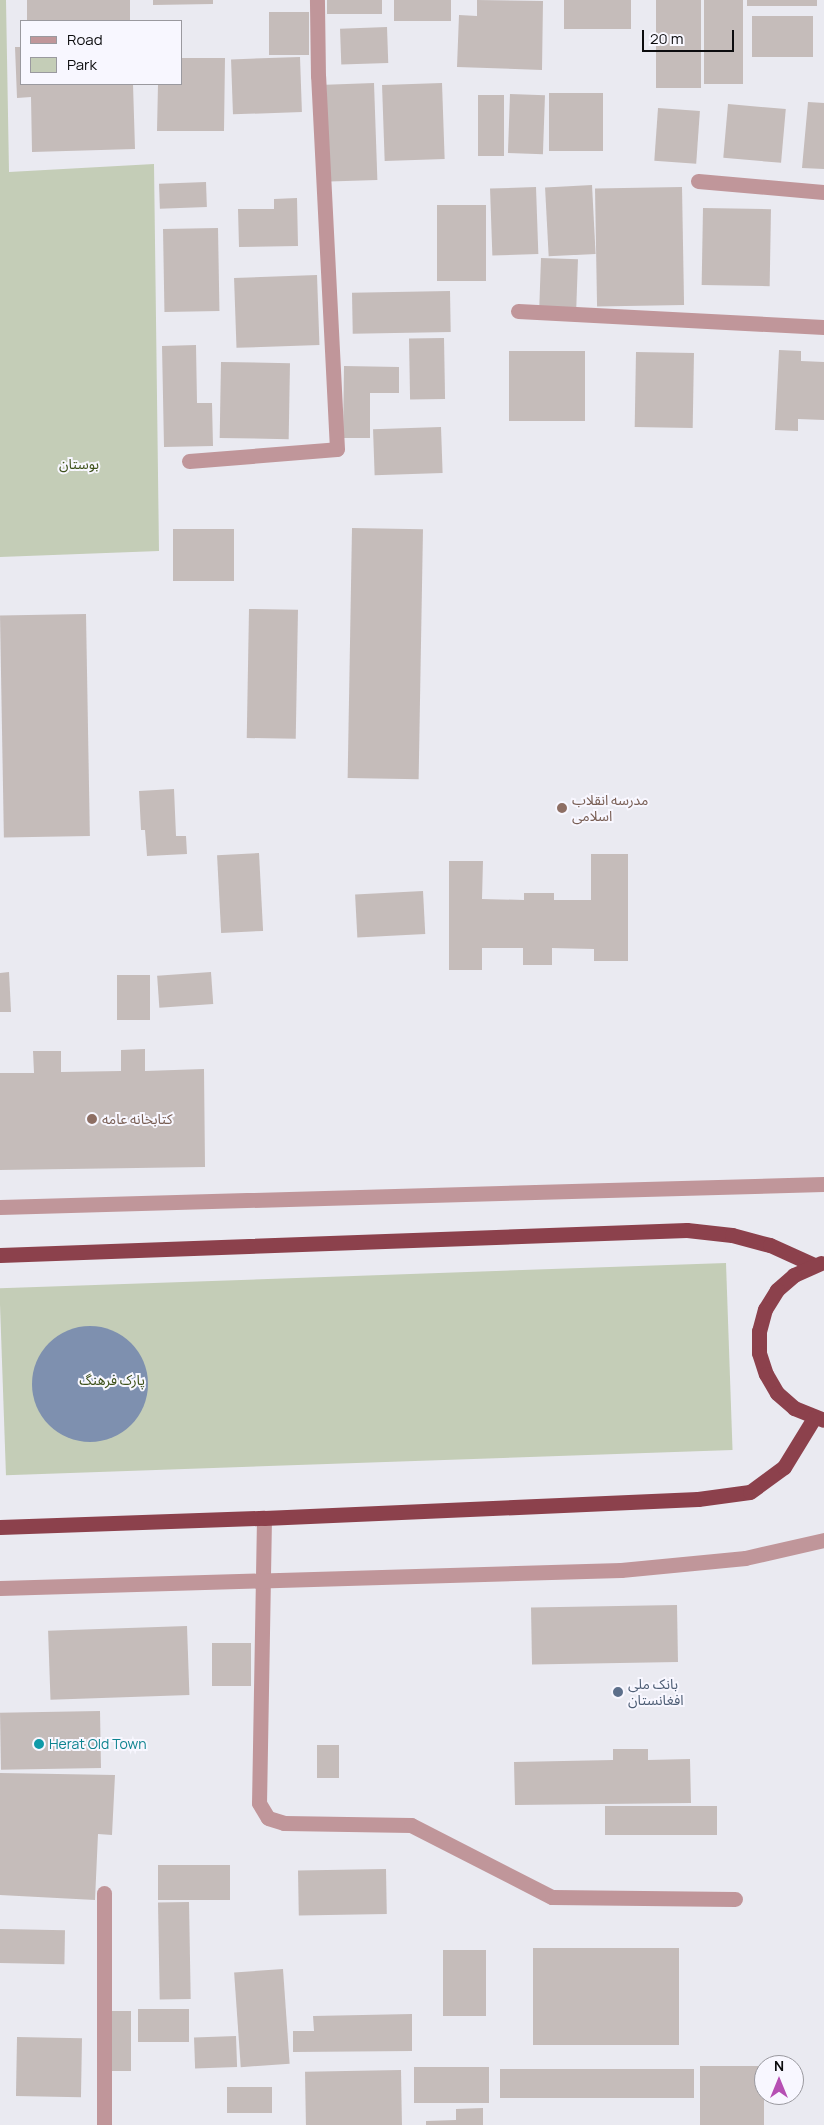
<!DOCTYPE html>
<html>
<head>
<meta charset="utf-8">
<style>
	body { margin:0 }
	#map { position:relative; width:824px; height:2125px; overflow:hidden; background:#eaeaf1; font-family:Manrope,"Noto Sans Arabic",sans-serif }
	div>[style] { position:absolute }
	[style*='--x'] { left:calc(var(--x)*1px); top:calc(var(--y)*1px); width:calc(var(--w)*1px); rotate:calc(var(--a)*1deg) }
	.green>* { inset:0; background:#c4cdb7; transform-origin:0 0 }
	.water>* { inset:0; background:#7e90af }
	.round { border-radius:50% }
	.building>* { inset:0; background:#c5bcba; transform-origin:0 0 }
	.minor>* { height:15px; margin:-7.5px; padding:0 7.5px; transform-origin:7.5px; border-radius:7.5px; background:#c0969a }
	.trunk>* { height:15px; margin:-7.5px; padding:0 7.5px; transform-origin:7.5px; border-radius:7.5px; background:#8c414c }
	.dots>* { width:14px; height:14px; translate:-50% -50%; box-sizing:border-box; border:2px solid #f8f7ff; border-radius:50% }
	span { translate:-50% -50%; white-space:nowrap; text-align:center; line-height:1.15; -webkit-text-stroke:4px #f8f7ff; paint-order:stroke }
	.park-label { font-size:14px; color:#3e511b }
	.education-label { font-size:14px; color:#785e54 }
	.left { translate:0 -50%; text-align:left }
	.service-label { font-size:14px; color:#4e5e75 }
	.culture-label { font-size:14px; color:#0d838f }
	.legend { position:absolute; left:20px; top:20px; width:162px; height:65px; box-sizing:border-box; background:#f8f7ff; border:1px solid #9a999f; margin:0; padding:6px 9px; list-style:none; font-size:15px; color:#0c0c0e }
	.legend li { display:flex; align-items:center; gap:10px; height:25px }
	.legend b { width:25px; border:1px solid #9a999f }
	.north { position:absolute; left:754px; top:2055px; width:50px; height:50px; box-sizing:border-box; background:#f8f7ff; border:1px solid #9a999f; border-radius:50%; rotate:0deg; font-size:14px; font-weight:700; line-height:20px; text-align:center; color:#0c0c0e }
	.north::after { content:''; display:block; margin:auto; width:18px; height:22px; background:#b64fb3; clip-path:polygon(50% 0,100% 100%,50% 72%,0 100%) }
	.scale { position:absolute; left:642px; top:30px; width:92px; height:22px; box-sizing:border-box; border:2px solid #0c0c0e; border-top:0; padding-left:6px; font-size:15px; line-height:18px; white-space:nowrap; color:#0c0c0e; -webkit-text-stroke:4px #f8f7ff; paint-order:stroke }
</style>
</head>
<body>
<div id="map">
	<div class="green">
		<i style="clip-path:polygon(0 0,6px 0,9px 172px,154px 164px,159px 551px,0 557px)"></i>
		<i style="left:726px;top:1263px;width:187px;height:727px;rotate:88deg"></i>
	</div>
	<div class="water">
		<i class="round" style="left:32px;top:1326px;width:116px;height:116px"></i>
	</div>
	<div class="building">
		<i style="left:27px;top:0;width:103px;height:21px"></i>
		<i style="clip-path:polygon(153px 0,213px 0,213px 4px,153px 5px)"></i>
		<i style="left:327px;top:0;width:55px;height:14px"></i>
		<i style="left:394px;top:0;width:57px;height:21px"></i>
		<i style="clip-path:polygon(477px 0,543px 1px,542px 70px,457px 67px,459px 15px,477px 16px)"></i>
		<i style="left:564px;top:0;width:67px;height:29px"></i>
		<i style="left:656px;top:0;width:45px;height:88px"></i>
		<i style="left:704px;top:0;width:39px;height:84px"></i>
		<i style="left:747px;top:0;width:70px;height:6px"></i>
		<i style="left:269px;top:12px;width:40px;height:43px"></i>
		<i style="left:752px;top:16px;width:61px;height:41px"></i>
		<i style="left:387px;top:27px;width:36px;height:47px;rotate:88deg"></i>
		<i style="clip-path:polygon(15px 47px,21px 47px,21px 84px,133px 84px,135px 149px,32px 152px,31px 97px,17px 98px)"></i>
		<i style="left:300px;top:57px;width:55px;height:69px;rotate:88deg"></i>
		<i style="clip-path:polygon(181px 58px,225px 58px,224px 131px,157px 131px,158px 84px,181px 84px)"></i>
		<i style="left:374px;top:83px;width:97px;height:48px;rotate:88deg"></i>
		<i style="left:442px;top:83px;width:76px;height:60px;rotate:88deg"></i>
		<i style="left:549px;top:93px;width:54px;height:58px"></i>
		<i style="left:510px;top:94px;width:35px;height:59px;rotate:2deg"></i>
		<i style="left:478px;top:95px;width:26px;height:61px"></i>
		<i style="clip-path:polygon(808px 102px,824px 103px,824px 169px,802px 168px)"></i>
		<i style="left:728px;top:104px;width:58px;height:54px;rotate:5deg"></i>
		<i style="left:658px;top:108px;width:42px;height:53px;rotate:4deg"></i>
		<i style="left:206px;top:182px;width:25px;height:47px;rotate:88deg"></i>
		<i style="left:592px;top:185px;width:69px;height:47px;rotate:87deg"></i>
		<i style="left:536px;top:187px;width:67px;height:46px;rotate:88deg"></i>
		<i style="left:682px;top:187px;width:118px;height:87px;rotate:89deg"></i>
		<i style="clip-path:polygon(297px 198px,298px 246px,239px 247px,238px 209px,274px 209px,274px 199px)"></i>
		<i style="left:437px;top:205px;width:49px;height:76px"></i>
		<i style="left:703px;top:208px;width:68px;height:77px;rotate:1deg"></i>
		<i style="left:218px;top:228px;width:83px;height:55px;rotate:89deg"></i>
		<i style="left:541px;top:258px;width:37px;height:49px;rotate:2deg"></i>
		<i style="left:317px;top:275px;width:70px;height:83px;rotate:88deg"></i>
		<i style="left:450px;top:291px;width:41px;height:98px;rotate:89deg"></i>
		<i style="left:444px;top:338px;width:61px;height:35px;rotate:89deg"></i>
		<i style="clip-path:polygon(196px 345px,197px 403px,212px 403px,213px 446px,164px 447px,162px 346px)"></i>
		<i style="clip-path:polygon(779px 350px,801px 351px,801px 361px,824px 362px,824px 420px,798px 419px,798px 431px,775px 430px)"></i>
		<i style="left:509px;top:351px;width:76px;height:70px"></i>
		<i style="left:636px;top:352px;width:58px;height:75px;rotate:1deg"></i>
		<i style="left:221px;top:362px;width:69px;height:76px;rotate:1deg"></i>
		<i style="clip-path:polygon(344px 366px,399px 367px,399px 393px,370px 393px,370px 438px,343px 438px)"></i>
		<i style="left:441px;top:427px;width:46px;height:68px;rotate:88deg"></i>
		<i style="left:352px;top:528px;width:71px;height:250px;rotate:1deg"></i>
		<i style="left:234px;top:529px;width:52px;height:61px;rotate:90deg"></i>
		<i style="left:249px;top:609px;width:49px;height:129px;rotate:1deg"></i>
		<i style="left:86px;top:614px;width:222px;height:86px;rotate:89deg"></i>
		<i style="clip-path:polygon(174px 789px,176px 836px,186px 836px,187px 854px,147px 856px,145px 830px,141px 830px,139px 791px)"></i>
		<i style="left:259px;top:853px;width:78px;height:42px;rotate:87deg"></i>
		<i style="clip-path:polygon(591px 854px,628px 854px,628px 961px,594px 961px,594px 949px,552px 948px,552px 965px,523px 965px,523px 948px,482px 948px,482px 970px,449px 970px,449px 861px,483px 861px,482px 899px,524px 900px,524px 893px,554px 893px,554px 900px,591px 900px)"></i>
		<i style="left:423px;top:891px;width:43px;height:68px;rotate:87deg"></i>
		<i style="clip-path:polygon(9px 972px,11px 1012px,0 1012px,0 973px)"></i>
		<i style="left:211px;top:972px;width:32px;height:54px;rotate:86deg"></i>
		<i style="left:117px;top:975px;width:33px;height:45px"></i>
		<i style="clip-path:polygon(145px 1049px,145px 1071px,204px 1069px,205px 1167px,0 1170px,0 1073px,34px 1073px,33px 1051px,61px 1051px,61px 1072px,121px 1071px,121px 1050px)"></i>
		<i style="left:677px;top:1605px;width:57px;height:146px;rotate:89deg"></i>
		<i style="left:187px;top:1626px;width:69px;height:139px;rotate:88deg"></i>
		<i style="left:212px;top:1643px;width:39px;height:43px"></i>
		<i style="left:100px;top:1711px;width:57px;height:100px;rotate:89deg"></i>
		<i style="left:317px;top:1745px;width:22px;height:33px"></i>
		<i style="clip-path:polygon(613px 1749px,648px 1749px,648px 1760px,690px 1759px,691px 1803px,515px 1805px,514px 1762px,613px 1760px)"></i>
		<i style="clip-path:polygon(0 1773px,115px 1775px,112px 1835px,98px 1834px,95px 1900px,0 1895px)"></i>
		<i style="left:717px;top:1806px;width:29px;height:112px;rotate:90deg"></i>
		<i style="left:230px;top:1865px;width:35px;height:72px;rotate:90deg"></i>
		<i style="left:386px;top:1869px;width:45px;height:88px;rotate:89deg"></i>
		<i style="left:189px;top:1902px;width:97px;height:31px;rotate:89deg"></i>
		<i style="left:0;top:1929px;width:65px;height:34px;rotate:1deg"></i>
		<i style="left:679px;top:1948px;width:97px;height:146px;rotate:90deg"></i>
		<i style="left:443px;top:1950px;width:43px;height:66px"></i>
		<i style="left:283px;top:1969px;width:95px;height:49px;rotate:86deg"></i>
		<i style="left:138px;top:2009px;width:51px;height:33px"></i>
		<i style="left:109px;top:2011px;width:22px;height:60px"></i>
		<i style="clip-path:polygon(412px 2014px,412px 2051px,293px 2052px,293px 2031px,314px 2031px,313px 2016px)"></i>
		<i style="left:236px;top:2036px;width:31px;height:42px;rotate:88deg"></i>
		<i style="left:17px;top:2037px;width:65px;height:59px;rotate:1deg"></i>
		<i style="left:700px;top:2066px;width:64px;height:59px"></i>
		<i style="left:414px;top:2067px;width:75px;height:36px"></i>
		<i style="left:694px;top:2069px;width:29px;height:194px;rotate:90deg"></i>
		<i style="left:401px;top:2070px;width:55px;height:96px;rotate:89deg"></i>
		<i style="left:227px;top:2087px;width:45px;height:26px"></i>
		<i style="clip-path:polygon(483px 2108px,483px 2125px,426px 2125px,426px 2121px,456px 2120px,456px 2109px)"></i>
	</div>
	<div class="minor">
		<i style="--x:698;--y:181;--w:126;--a:5"></i>
		<i style="--x:518;--y:311;--w:306;--a:3"></i>
		<i style="--x:189;--y:461;--w:148;--a:-4.6"></i>
		<i style="--x:337;--y:449;--w:373;--a:-92.9"></i>
		<i style="--x:318;--y:76;--w:76;--a:-90.8"></i>
		<i style="--x:0;--y:1207;--w:824;--a:-1.6"></i>
		<i style="--x:264;--y:1518;--w:285;--a:91"></i>
		<i style="--x:259;--y:1803;--w:17;--a:59"></i>
		<i style="--x:268;--y:1818;--w:17;--a:17"></i>
		<i style="--x:284;--y:1823;--w:127;--a:0.9"></i>
		<i style="--x:411;--y:1825;--w:158;--a:27.1"></i>
		<i style="--x:552;--y:1897;--w:183;--a:0.6"></i>
		<i style="--x:0;--y:1588;--w:621;--a:-1.66"></i>
		<i style="--x:621;--y:1570;--w:125;--a:-5.5"></i>
		<i style="--x:745;--y:1558;--w:81;--a:-12.8"></i>
		<i style="--x:104;--y:2125;--w:232;--a:-90"></i>
	</div>
	<div class="trunk">
		<i style="--x:0;--y:1255;--w:687;--a:-2.08"></i>
		<i style="--x:687;--y:1230;--w:45;--a:6.3"></i>
		<i style="--x:732;--y:1235;--w:39;--a:15"></i>
		<i style="--x:770;--y:1245;--w:48;--a:24.4"></i>
		<i style="--x:821;--y:1263;--w:30;--a:156"></i>
		<i style="--x:794;--y:1275;--w:23;--a:139"></i>
		<i style="--x:777;--y:1290;--w:22;--a:122"></i>
		<i style="--x:765;--y:1309;--w:23;--a:105"></i>
		<i style="--x:759;--y:1331;--w:22;--a:90"></i>
		<i style="--x:759;--y:1353;--w:22;--a:72"></i>
		<i style="--x:766;--y:1374;--w:22;--a:60"></i>
		<i style="--x:777;--y:1393;--w:23;--a:41"></i>
		<i style="--x:794;--y:1408;--w:31;--a:22"></i>
		<i style="--x:0;--y:1527;--w:264;--a:-2"></i>
		<i style="--x:264;--y:1518;--w:434;--a:-2.5"></i>
		<i style="--x:698;--y:1499;--w:52;--a:-7.7"></i>
		<i style="--x:750;--y:1492;--w:42;--a:-36.3"></i>
		<i style="--x:784;--y:1467;--w:57;--a:-58.5"></i>
	</div>
	<div class="dots">
		<i style="left:562px;top:808px;background:#8d6e63"></i>
		<i style="left:92px;top:1119px;background:#8d6e63"></i>
		<i style="left:618px;top:1692px;background:#5c6f8a"></i>
		<i style="left:39px;top:1744px;background:#0f9aa8"></i>
	</div>
	<div class="park-label">
		<span style="left:79px;top:464px">بوستان</span>
		<span style="left:112px;top:1380px">پارک فرهنگ</span>
	</div>
	<div class="education-label">
		<span class="left" style="left:572px;top:808px">مدرسه انقلاب<br>اسلامی</span>
		<span class="left" style="left:102px;top:1119px">کتابخانه عامه</span>
	</div>
	<div class="service-label">
		<span class="left" style="left:628px;top:1692px">بانک ملی<br>افغانستان</span>
	</div>
	<div class="culture-label">
		<span class="left" style="left:49px;top:1744px">Herat Old Town</span>
	</div>
	<ul class="legend">
	<li><b style="height:6px;background:#c0969a"></b>Road</li>
	<li><b style="height:14px;background:#c4cdb7"></b>Park</li>
	</ul>
	<div class="north">N</div>
	<div class="scale">20 m</div>
</div>
</body>
</html>
